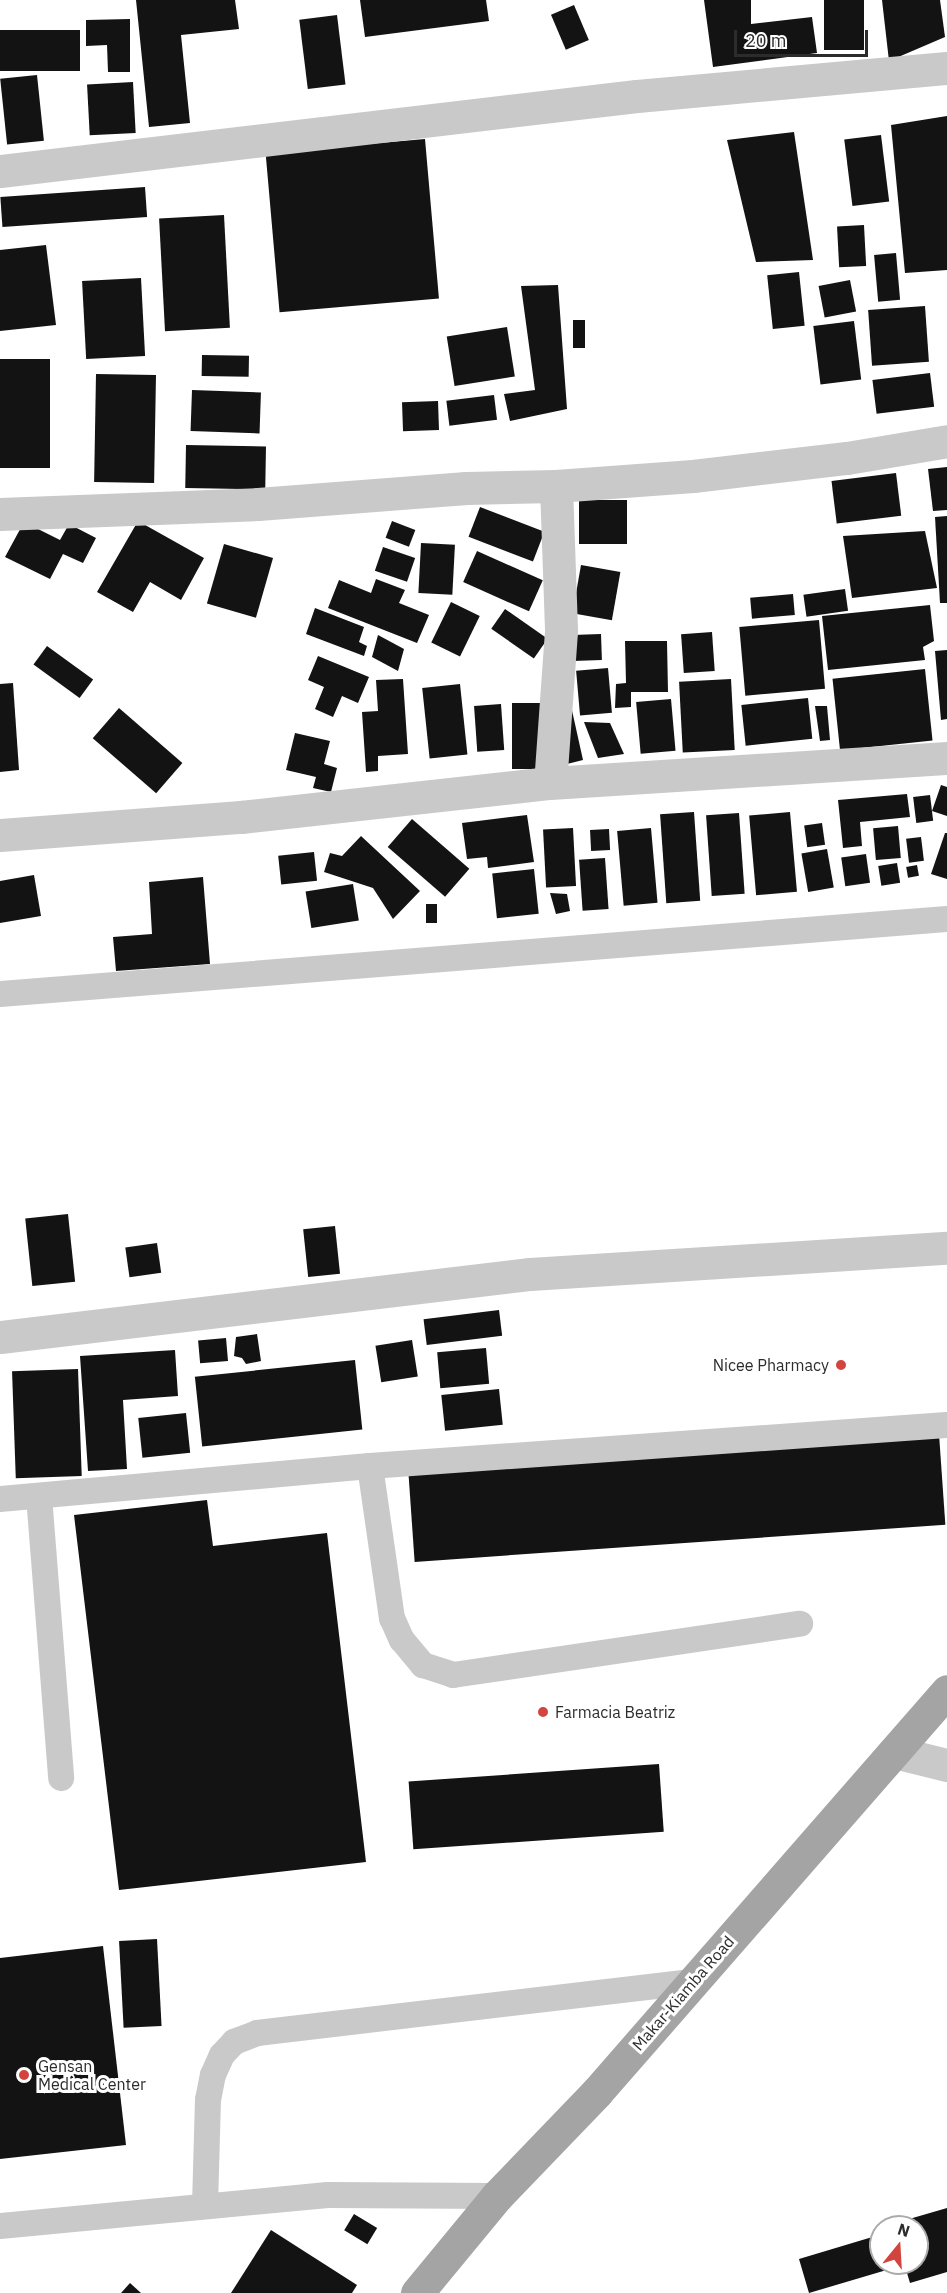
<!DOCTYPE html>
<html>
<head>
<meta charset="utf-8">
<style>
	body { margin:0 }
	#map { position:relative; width:947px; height:2293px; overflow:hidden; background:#fff; font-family:"IBM Plex Sans",sans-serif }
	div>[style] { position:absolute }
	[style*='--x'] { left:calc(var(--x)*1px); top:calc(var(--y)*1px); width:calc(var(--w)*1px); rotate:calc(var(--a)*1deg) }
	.building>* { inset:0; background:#131313; transform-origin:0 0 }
	.lane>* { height:26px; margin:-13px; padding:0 13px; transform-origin:13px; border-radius:13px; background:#c9c9c9 }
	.street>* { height:33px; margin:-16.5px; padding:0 16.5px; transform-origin:16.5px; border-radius:16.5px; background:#c9c9c9 }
	.primary>* { height:33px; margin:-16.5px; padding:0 16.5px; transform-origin:16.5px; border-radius:16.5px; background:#a4a4a4 }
	.dots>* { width:16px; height:16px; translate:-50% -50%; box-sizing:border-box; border:3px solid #fff; border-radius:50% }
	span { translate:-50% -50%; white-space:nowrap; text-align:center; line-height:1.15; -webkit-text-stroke:6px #fff; paint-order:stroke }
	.poi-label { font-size:16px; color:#2c2c2c }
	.right { translate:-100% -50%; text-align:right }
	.left { translate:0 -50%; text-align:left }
	.street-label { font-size:16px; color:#2c2c2c }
	.north { position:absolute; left:869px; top:2215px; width:60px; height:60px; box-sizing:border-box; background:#fff; border:2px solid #ababab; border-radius:50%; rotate:18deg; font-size:16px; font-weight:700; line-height:24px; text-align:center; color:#2c2c2c }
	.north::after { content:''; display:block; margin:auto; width:21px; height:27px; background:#d2453f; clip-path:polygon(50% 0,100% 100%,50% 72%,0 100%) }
	.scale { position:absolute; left:734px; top:30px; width:134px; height:27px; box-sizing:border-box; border:3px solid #2c2c2c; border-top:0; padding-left:8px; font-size:18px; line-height:21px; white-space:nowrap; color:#2c2c2c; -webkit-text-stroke:4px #fff; paint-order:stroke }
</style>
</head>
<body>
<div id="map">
	<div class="building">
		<i style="clip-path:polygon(136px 0,235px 0,239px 29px,181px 35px,190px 123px,149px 127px)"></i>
		<i style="clip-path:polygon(360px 0,486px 0,489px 21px,365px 37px)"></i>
		<i style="clip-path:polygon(704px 0,751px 0,751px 24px,812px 17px,817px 53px,713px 67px)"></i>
		<i style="left:824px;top:0;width:40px;height:50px"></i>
		<i style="clip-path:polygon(882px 0,940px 0,945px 37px,889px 61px)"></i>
		<i style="left:574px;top:5px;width:38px;height:25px;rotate:67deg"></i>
		<i style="left:337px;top:15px;width:70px;height:38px;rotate:83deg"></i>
		<i style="clip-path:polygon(130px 19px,130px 72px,108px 72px,107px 45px,86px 46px,86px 20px)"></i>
		<i style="left:0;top:30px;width:80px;height:41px"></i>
		<i style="left:37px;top:75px;width:66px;height:37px;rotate:84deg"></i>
		<i style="left:133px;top:82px;width:51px;height:46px;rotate:87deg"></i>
		<i style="clip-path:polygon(947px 116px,947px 270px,905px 273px,891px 125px)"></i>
		<i style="clip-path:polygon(794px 132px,813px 260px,756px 262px,727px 140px)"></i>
		<i style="left:881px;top:135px;width:67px;height:37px;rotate:83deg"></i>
		<i style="left:425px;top:139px;width:160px;height:160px;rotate:85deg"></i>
		<i style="left:145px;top:187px;width:30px;height:145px;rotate:86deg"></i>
		<i style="left:224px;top:215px;width:113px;height:65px;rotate:87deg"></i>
		<i style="left:864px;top:225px;width:41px;height:27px;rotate:87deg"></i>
		<i style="clip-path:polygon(46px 245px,56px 325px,0 331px,0 250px)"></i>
		<i style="left:896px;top:253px;width:47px;height:22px;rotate:85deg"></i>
		<i style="left:799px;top:272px;width:54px;height:32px;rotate:84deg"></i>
		<i style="left:141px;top:278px;width:78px;height:59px;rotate:87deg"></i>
		<i style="left:850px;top:280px;width:32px;height:32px;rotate:79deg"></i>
		<i style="clip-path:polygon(558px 285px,567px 409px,510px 421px,504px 394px,535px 390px,521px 286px)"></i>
		<i style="left:925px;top:306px;width:56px;height:57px;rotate:86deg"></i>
		<i style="left:573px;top:320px;width:12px;height:28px"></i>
		<i style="left:854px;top:321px;width:59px;height:41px;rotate:83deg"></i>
		<i style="left:507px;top:327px;width:50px;height:61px;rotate:81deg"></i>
		<i style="left:202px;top:355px;width:47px;height:21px;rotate:1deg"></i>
		<i style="left:0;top:359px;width:50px;height:109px"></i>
		<i style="left:930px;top:373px;width:34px;height:58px;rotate:83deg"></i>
		<i style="left:96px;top:374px;width:60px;height:108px;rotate:1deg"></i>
		<i style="left:192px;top:390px;width:69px;height:41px;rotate:2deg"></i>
		<i style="left:494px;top:395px;width:25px;height:48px;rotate:83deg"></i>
		<i style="left:438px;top:401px;width:29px;height:36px;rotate:88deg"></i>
		<i style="left:186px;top:445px;width:80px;height:43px;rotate:1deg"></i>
		<i style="clip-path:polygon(947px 467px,947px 510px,933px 511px,928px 469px)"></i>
		<i style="left:896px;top:473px;width:43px;height:65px;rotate:83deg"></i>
		<i style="left:579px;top:500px;width:48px;height:44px"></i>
		<i style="left:480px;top:507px;width:69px;height:32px;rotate:21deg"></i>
		<i style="clip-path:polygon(947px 516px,947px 603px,940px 603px,935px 517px)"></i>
		<i style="clip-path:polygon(138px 521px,204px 558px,181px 600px,150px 582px,133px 612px,97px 592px)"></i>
		<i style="left:392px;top:521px;width:25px;height:18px;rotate:21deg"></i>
		<i style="clip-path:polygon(24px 522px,60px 540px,69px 524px,96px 538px,83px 563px,63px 554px,50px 579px,5px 557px)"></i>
		<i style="clip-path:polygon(925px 531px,937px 588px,852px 598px,843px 536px)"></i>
		<i style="left:421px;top:543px;width:34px;height:50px;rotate:3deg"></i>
		<i style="left:224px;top:544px;width:51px;height:62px;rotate:16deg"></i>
		<i style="left:383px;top:547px;width:34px;height:25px;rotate:19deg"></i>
		<i style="left:477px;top:551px;width:72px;height:34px;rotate:24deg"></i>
		<i style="left:581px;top:565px;width:40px;height:49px;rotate:10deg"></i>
		<i style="clip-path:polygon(376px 579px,405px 590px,399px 603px,429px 615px,417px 643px,328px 608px,339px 580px,371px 593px)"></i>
		<i style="left:845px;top:589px;width:22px;height:42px;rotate:82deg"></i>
		<i style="left:793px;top:594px;width:21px;height:43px;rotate:85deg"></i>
		<i style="left:451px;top:602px;width:32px;height:45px;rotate:26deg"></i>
		<i style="clip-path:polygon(930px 605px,934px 641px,923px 647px,925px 660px,828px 670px,822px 616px)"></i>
		<i style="clip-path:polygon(315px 608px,364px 627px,359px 642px,367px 646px,364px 656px,306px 634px)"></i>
		<i style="left:505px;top:609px;width:52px;height:24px;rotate:35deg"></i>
		<i style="left:819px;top:620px;width:69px;height:80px;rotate:85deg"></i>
		<i style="left:712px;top:632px;width:39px;height:31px;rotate:86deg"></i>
		<i style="left:601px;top:634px;width:26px;height:29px;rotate:88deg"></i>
		<i style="clip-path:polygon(378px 635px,404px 649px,398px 671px,372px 657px)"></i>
		<i style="clip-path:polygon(625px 641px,667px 641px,668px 692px,631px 692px,631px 707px,615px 708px,616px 684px,626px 683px)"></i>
		<i style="left:47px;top:646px;width:57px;height:23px;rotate:36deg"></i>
		<i style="clip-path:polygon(947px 650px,947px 719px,941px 720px,935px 651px)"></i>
		<i style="clip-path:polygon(318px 656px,369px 677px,358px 703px,342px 696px,333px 717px,315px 709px,324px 687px,308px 680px)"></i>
		<i style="left:608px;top:668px;width:45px;height:32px;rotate:85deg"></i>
		<i style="left:925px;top:669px;width:72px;height:93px;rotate:84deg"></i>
		<i style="clip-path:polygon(403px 679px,408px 754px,378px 756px,378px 771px,366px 772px,362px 712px,378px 711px,376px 680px)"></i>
		<i style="left:731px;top:679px;width:71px;height:52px;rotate:87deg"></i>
		<i style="clip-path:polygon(13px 683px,19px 770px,0 772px,0 684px)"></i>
		<i style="left:460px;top:684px;width:71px;height:38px;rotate:84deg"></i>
		<i style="clip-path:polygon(567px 688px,583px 760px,559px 766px)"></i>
		<i style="left:808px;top:698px;width:41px;height:67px;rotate:84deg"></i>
		<i style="left:671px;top:699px;width:52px;height:35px;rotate:85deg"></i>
		<i style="left:512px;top:703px;width:32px;height:66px"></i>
		<i style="left:501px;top:704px;width:46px;height:27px;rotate:86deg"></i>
		<i style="clip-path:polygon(815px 706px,827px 706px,830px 740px,820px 741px)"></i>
		<i style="left:119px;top:708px;width:84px;height:40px;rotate:41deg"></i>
		<i style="clip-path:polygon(584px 722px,610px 723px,624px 754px,598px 758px)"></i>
		<i style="clip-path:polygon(295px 733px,330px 741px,324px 764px,337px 768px,331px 792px,313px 788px,316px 777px,286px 770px)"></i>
		<i style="clip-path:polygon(941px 785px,947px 787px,947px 816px,932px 811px)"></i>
		<i style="clip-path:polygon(907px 794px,910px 817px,860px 822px,862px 846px,843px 848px,838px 800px)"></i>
		<i style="left:930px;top:795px;width:26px;height:17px;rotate:83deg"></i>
		<i style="left:694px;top:812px;width:89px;height:34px;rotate:86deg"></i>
		<i style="left:790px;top:812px;width:80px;height:41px;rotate:85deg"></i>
		<i style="left:739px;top:813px;width:81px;height:33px;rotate:86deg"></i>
		<i style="clip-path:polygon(527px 815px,534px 862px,488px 868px,487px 857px,467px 859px,462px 823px)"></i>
		<i style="left:412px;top:819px;width:76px;height:37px;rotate:41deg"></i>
		<i style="left:822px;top:823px;width:22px;height:18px;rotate:82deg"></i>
		<i style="left:898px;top:826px;width:32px;height:25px;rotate:85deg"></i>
		<i style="left:573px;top:828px;width:58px;height:30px;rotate:87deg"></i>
		<i style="left:651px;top:828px;width:75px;height:34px;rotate:85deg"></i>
		<i style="left:609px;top:829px;width:21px;height:19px;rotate:87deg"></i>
		<i style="clip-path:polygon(945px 833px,947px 833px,947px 879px,931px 874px)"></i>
		<i style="clip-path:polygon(361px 836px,420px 891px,393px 919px,373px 888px,324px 872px,330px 853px,342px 856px)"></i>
		<i style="left:921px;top:837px;width:24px;height:15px;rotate:83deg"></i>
		<i style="left:827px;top:849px;width:39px;height:26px;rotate:80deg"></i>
		<i style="left:314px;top:852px;width:29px;height:36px;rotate:84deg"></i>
		<i style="left:866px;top:854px;width:29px;height:25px;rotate:82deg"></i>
		<i style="left:605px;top:858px;width:51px;height:26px;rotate:86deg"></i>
		<i style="left:897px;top:863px;width:20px;height:19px;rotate:81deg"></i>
		<i style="left:917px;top:865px;width:11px;height:11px;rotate:80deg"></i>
		<i style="left:534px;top:869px;width:45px;height:42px;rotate:84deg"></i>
		<i style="clip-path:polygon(34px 875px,41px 916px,0 923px,0 881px)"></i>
		<i style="clip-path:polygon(203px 877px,210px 964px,116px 971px,113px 937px,152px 934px,149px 882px)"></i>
		<i style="left:353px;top:884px;width:37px;height:48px;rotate:81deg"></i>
		<i style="clip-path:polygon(550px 893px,567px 894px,570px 911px,556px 914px)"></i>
		<i style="left:426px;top:904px;width:11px;height:19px"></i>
		<i style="left:68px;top:1214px;width:68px;height:43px;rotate:84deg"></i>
		<i style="left:335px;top:1226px;width:48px;height:32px;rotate:84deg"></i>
		<i style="left:157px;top:1243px;width:30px;height:32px;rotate:82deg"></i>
		<i style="left:499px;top:1310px;width:26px;height:76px;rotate:83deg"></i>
		<i style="clip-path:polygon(257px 1334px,261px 1361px,246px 1364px,242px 1358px,234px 1356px,236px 1337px)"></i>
		<i style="left:226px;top:1338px;width:23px;height:28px;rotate:85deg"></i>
		<i style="left:412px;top:1340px;width:37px;height:37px;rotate:81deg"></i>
		<i style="left:486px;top:1348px;width:36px;height:49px;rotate:85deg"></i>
		<i style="clip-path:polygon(175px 1350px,178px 1396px,123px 1400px,127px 1469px,88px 1471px,80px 1356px)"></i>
		<i style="left:355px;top:1360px;width:70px;height:161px;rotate:84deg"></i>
		<i style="left:78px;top:1369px;width:107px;height:66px;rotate:88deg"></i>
		<i style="left:499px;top:1389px;width:36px;height:58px;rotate:84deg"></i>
		<i style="left:186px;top:1413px;width:40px;height:48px;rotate:84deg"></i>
		<i style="left:939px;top:1434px;width:91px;height:532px;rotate:86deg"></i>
		<i style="clip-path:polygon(207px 1500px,213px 1546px,327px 1533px,366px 1862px,119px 1890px,74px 1515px)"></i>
		<i style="left:659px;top:1764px;width:68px;height:251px;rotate:86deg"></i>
		<i style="left:157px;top:1939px;width:87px;height:38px;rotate:87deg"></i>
		<i style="clip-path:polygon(103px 1946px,126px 2145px,0 2159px,0 1958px)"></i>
		<i style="clip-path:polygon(947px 2208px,947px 2272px,910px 2283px,904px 2263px,917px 2263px,917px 2227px,893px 2227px,892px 2224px)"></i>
		<i style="left:354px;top:2214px;width:27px;height:19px;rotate:31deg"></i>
		<i style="clip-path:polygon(271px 2230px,357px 2285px,352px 2293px,231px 2293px)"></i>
		<i style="clip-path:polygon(879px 2235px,881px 2263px,888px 2263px,890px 2269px,809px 2293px,799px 2259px)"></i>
		<i style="clip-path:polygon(130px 2283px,141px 2293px,121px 2293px)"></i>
	</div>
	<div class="lane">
		<i style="--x:0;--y:994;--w:950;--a:-4.53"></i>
		<i style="--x:370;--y:1466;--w:154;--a:81.8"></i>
		<i style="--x:392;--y:1618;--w:24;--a:66"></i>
		<i style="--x:402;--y:1640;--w:33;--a:50"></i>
		<i style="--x:423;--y:1665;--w:32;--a:18"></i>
		<i style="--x:453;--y:1675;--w:351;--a:-8.4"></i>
		<i style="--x:39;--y:1496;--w:283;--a:85.5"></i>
		<i style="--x:0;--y:1499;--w:371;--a:-5.1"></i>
		<i style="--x:370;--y:1466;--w:578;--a:-4.06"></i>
		<i style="--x:205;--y:2206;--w:106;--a:-88.4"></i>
		<i style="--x:208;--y:2100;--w:25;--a:-79"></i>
		<i style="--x:213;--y:2075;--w:22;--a:-66"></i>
		<i style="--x:222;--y:2055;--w:18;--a:-47"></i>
		<i style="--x:234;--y:2042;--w:25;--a:-21"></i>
		<i style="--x:257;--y:2033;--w:440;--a:-6.7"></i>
		<i style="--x:0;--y:2226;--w:329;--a:-5.4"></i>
		<i style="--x:328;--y:2195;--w:169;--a:0.3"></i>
	</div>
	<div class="street">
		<i style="--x:0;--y:171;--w:641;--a:-6.72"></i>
		<i style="--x:637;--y:96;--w:311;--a:-5.2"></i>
		<i style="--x:556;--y:486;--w:137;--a:-4.2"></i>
		<i style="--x:693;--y:476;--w:155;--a:-6.7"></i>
		<i style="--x:847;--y:458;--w:101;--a:-9.6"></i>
		<i style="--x:0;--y:514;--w:258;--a:-2.2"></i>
		<i style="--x:258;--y:504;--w:209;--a:-4.4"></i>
		<i style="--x:466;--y:488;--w:90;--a:-1.3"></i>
		<i style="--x:556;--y:486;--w:145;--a:88"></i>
		<i style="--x:561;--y:631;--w:152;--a:94.1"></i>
		<i style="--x:0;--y:835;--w:242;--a:-4.3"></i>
		<i style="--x:241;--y:817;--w:311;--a:-6.3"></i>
		<i style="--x:550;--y:783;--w:398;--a:-3.6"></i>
		<i style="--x:0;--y:1337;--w:534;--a:-6.78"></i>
		<i style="--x:530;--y:1274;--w:418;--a:-3.6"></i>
		<i style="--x:894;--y:1752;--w:55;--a:13.8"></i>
	</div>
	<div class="primary">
		<i style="--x:417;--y:2293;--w:126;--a:-50.5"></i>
		<i style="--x:497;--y:2196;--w:144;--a:-46.1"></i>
		<i style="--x:597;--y:2092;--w:532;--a:-48.88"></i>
	</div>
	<div class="dots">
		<i style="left:841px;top:1365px;background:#d2453f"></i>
		<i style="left:543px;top:1712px;background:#d2453f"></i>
		<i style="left:24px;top:2075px;background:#d2453f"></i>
	</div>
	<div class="poi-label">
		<span class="right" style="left:829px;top:1365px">Nicee Pharmacy</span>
		<span class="left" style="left:555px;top:1712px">Farmacia Beatriz</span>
		<span class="left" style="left:38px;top:2075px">Gensan<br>Medical Center</span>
	</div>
	<div class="street-label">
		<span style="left:683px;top:1993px;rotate:-49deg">Makar-Kiamba Road</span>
	</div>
	<div class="north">N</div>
	<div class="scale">20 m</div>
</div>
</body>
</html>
